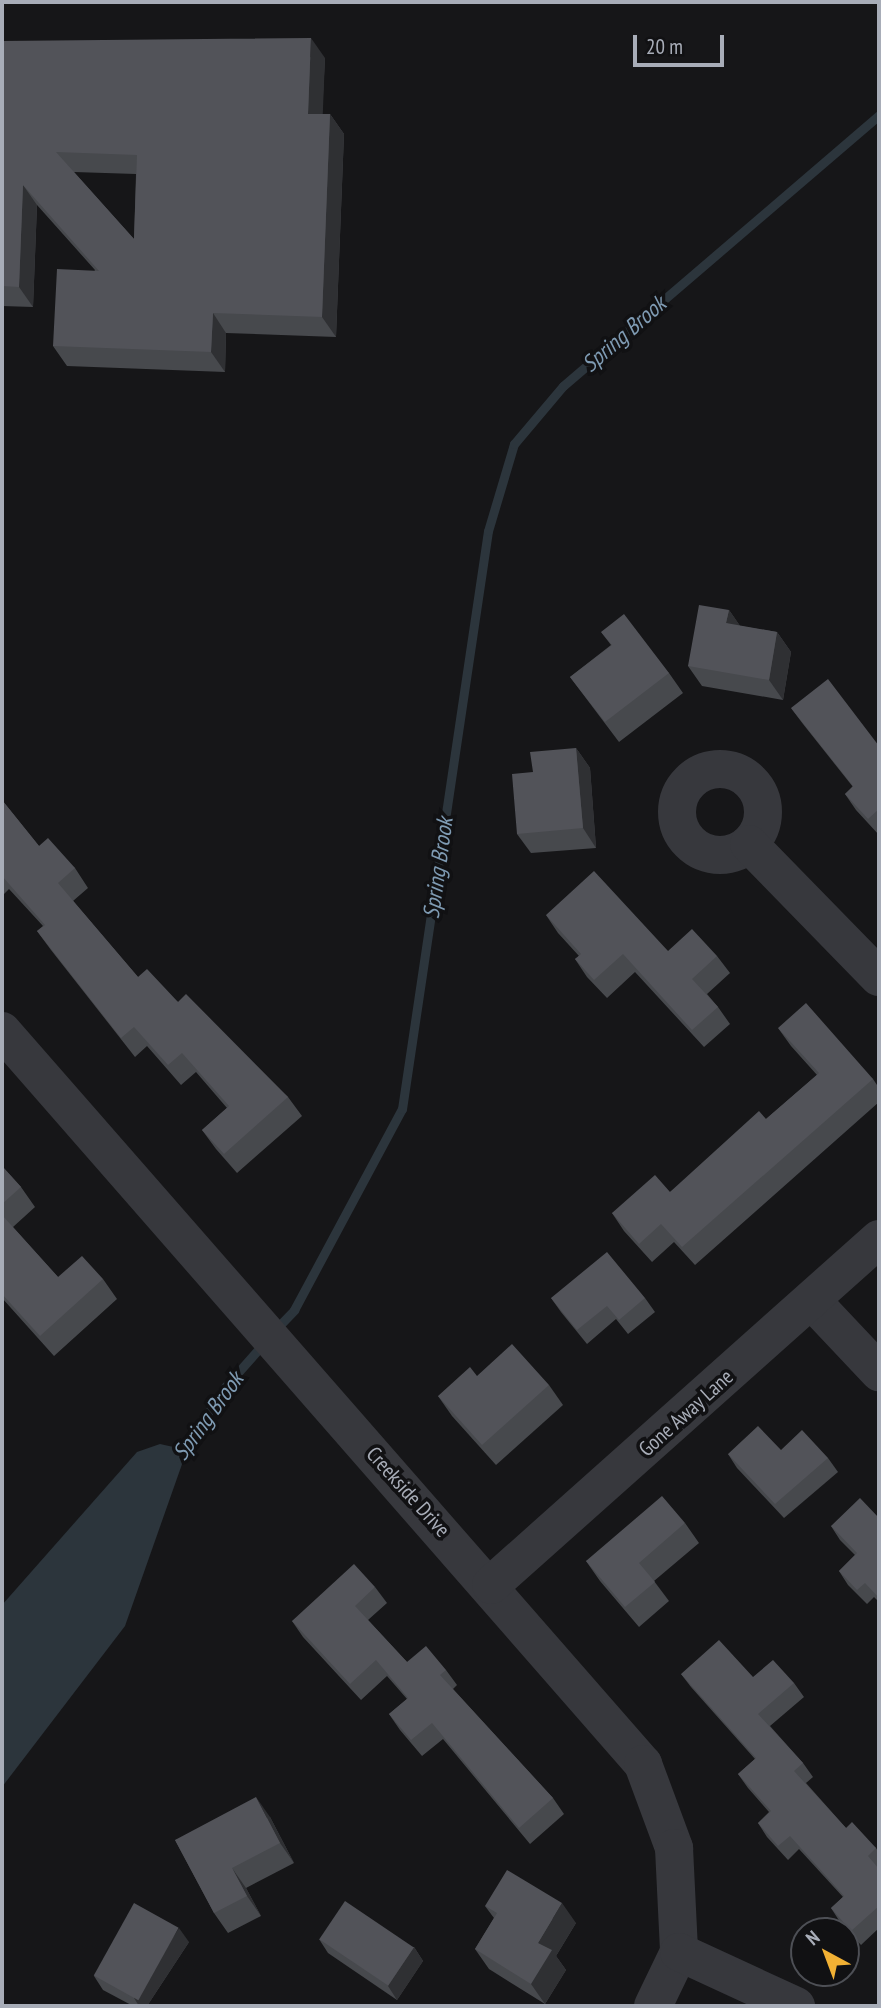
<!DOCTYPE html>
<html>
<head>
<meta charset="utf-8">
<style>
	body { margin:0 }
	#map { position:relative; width:881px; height:2008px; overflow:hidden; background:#161618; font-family:"PT Sans Narrow",sans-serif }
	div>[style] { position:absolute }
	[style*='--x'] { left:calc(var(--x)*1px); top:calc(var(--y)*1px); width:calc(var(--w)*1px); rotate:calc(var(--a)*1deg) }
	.water>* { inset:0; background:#2c353c }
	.stream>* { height:9px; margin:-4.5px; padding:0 4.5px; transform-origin:4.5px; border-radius:4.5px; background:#2c353c }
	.minor>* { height:38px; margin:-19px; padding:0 19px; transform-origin:19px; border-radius:19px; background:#37383d }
	.minor>.ring { margin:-19px; padding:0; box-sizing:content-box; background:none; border:38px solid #37383d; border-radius:50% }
	.wall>* { inset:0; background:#47494d }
	.shaded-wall>* { inset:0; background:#2f3033 }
	.building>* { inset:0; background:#525359; transform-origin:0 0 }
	span { translate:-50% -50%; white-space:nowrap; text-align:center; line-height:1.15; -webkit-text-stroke:7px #111113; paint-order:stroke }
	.street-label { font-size:21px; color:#a8adb8 }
	.water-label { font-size:23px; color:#7f9bb3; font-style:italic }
	.frame { position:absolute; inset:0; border:4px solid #a8adb8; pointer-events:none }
	.north { position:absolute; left:790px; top:1917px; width:70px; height:70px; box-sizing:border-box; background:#111113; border:2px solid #4d4f55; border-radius:50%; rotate:319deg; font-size:19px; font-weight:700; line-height:28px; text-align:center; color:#a8adb8 }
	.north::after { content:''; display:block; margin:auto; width:24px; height:32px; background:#f2b134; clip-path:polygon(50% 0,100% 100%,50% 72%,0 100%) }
	.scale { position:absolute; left:633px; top:35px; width:91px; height:32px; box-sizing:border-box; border:4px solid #a8adb8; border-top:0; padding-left:9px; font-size:21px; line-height:24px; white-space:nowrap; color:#a8adb8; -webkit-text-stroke:5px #111113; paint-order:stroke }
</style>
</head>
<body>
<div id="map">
	<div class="water">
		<i style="clip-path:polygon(160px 1444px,187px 1450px,125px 1626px,2px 1787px,2px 1605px,137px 1452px)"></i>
	</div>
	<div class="stream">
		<i style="--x:275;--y:1330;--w:28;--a:-46"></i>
		<i style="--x:294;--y:1310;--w:228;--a:-61.8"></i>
		<i style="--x:402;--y:1109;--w:584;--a:-81.54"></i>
		<i style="--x:488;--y:531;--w:91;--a:-73.4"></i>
		<i style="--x:514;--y:444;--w:76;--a:-49.8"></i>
		<i style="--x:563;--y:386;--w:416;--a:-40.6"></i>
		<i style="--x:179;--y:1458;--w:85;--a:-57.1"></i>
		<i style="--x:225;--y:1387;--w:59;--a:-48.4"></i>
	</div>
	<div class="minor">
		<i class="ring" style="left:677px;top:769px;width:48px;height:48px"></i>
		<i style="--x:749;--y:844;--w:186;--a:45.7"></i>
		<i style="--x:2;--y:1031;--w:974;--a:48.83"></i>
		<i style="--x:643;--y:1764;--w:90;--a:69.7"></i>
		<i style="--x:674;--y:1848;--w:104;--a:87.2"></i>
		<i style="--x:679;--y:1952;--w:60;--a:115.7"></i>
		<i style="--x:812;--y:1301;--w:98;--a:46.7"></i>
		<i style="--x:491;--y:1585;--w:520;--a:-41.73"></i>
		<i style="--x:679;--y:1952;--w:129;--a:24.8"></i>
	</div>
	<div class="wall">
		<i style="clip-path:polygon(evenodd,2px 41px,325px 58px,322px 114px,330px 114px,344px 134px,336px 337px,226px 333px,225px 372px,67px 366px,53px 346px,95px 270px,37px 205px,33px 307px,2px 306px,2px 41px,74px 172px,136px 174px,134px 239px,74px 172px)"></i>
		<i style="clip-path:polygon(729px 610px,740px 626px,777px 632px,791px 652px,783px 700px,702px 686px,688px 666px)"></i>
		<i style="clip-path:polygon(601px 632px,669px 673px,683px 693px,619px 742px,570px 677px,611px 645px)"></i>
		<i style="clip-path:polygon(791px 708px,879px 746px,879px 835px,856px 810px,845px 794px,853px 787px,803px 724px)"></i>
		<i style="clip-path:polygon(576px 748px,590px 768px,596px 848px,531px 853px,517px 834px,533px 772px)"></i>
		<i style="clip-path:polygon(2px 800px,39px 846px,75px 868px,88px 888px,73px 901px,138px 977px,178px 1002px,288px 1097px,302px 1116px,237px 1173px,216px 1149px,202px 1130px,227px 1108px,196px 1072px,181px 1085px,147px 1046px,135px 1057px,51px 950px,37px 931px,43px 926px,9px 889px,2px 896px)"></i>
		<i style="clip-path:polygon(546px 915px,668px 951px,717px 956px,730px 973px,707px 994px,718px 1007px,730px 1024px,704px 1047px,635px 972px,607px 998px,587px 977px,575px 959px,579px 956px,558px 933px)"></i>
		<i style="clip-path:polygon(778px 1028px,873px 1079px,879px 1088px,879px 1102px,695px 1265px,674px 1242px,652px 1262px,624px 1231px,612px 1213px,670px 1192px,766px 1119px,817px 1075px,791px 1046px)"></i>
		<i style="clip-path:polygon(2px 1166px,21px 1187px,35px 1207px,13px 1227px,58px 1277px,103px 1279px,117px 1299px,54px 1356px,2px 1298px)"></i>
		<i style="clip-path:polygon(551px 1298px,645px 1298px,655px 1312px,628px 1334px,616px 1319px,587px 1344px,561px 1312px)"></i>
		<i style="clip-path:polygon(549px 1385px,563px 1405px,496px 1465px,452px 1416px,438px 1396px)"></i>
		<i style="clip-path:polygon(781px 1450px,828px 1458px,838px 1472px,784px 1518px,737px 1468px,728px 1454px)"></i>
		<i style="clip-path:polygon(879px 1518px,879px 1602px,874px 1597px,867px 1604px,848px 1585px,839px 1571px,855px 1555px,840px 1540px,831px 1526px)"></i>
		<i style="clip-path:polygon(685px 1523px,699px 1543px,654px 1581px,669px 1601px,639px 1627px,600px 1581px,586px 1561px)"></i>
		<i style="clip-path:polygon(375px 1587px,387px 1603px,368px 1620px,407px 1662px,446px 1670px,457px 1685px,453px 1689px,553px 1798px,564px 1814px,530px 1844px,443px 1739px,422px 1756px,400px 1730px,389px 1714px,407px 1699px,387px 1676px,361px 1700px,303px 1637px,292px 1621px)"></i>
		<i style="clip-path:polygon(681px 1674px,753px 1677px,794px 1683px,804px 1697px,770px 1726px,803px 1763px,813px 1777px,806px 1783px,846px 1828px,876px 1848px,879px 1853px,879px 1928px,861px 1945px,840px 1922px,831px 1908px,843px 1897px,799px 1849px,788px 1860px,767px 1837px,758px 1823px,769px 1812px,748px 1788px,738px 1774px,755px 1759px,691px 1687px)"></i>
		<i style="clip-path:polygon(270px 1817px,294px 1863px,246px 1888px,261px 1916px,228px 1933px,214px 1913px,175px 1840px)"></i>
		<i style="clip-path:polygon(485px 1906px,576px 1923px,556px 1956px,566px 1970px,545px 2004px,489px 1969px,475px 1949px,494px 1918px)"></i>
		<i style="clip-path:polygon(319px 1939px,414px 1947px,423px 1961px,397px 2000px,328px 1953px)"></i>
		<i style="clip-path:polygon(189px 1942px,147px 2006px,133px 2006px,103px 1990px,94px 1976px)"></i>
	</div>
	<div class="shaded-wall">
		<i style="clip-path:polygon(311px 38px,325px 58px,322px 133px,308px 114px)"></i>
		<i style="clip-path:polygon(330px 114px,344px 134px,336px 337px,322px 317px)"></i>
		<i style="clip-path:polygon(23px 185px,37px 205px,33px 307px,19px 287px)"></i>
		<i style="clip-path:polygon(213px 313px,226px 333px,225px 372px,211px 352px)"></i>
		<i style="clip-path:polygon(729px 610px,743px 630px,726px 623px)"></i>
		<i style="clip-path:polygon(777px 632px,791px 652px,783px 700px,769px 680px)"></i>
		<i style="clip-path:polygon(576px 748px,590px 768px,596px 848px,583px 828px)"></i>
		<i style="clip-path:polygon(256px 1797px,270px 1817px,294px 1863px,280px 1843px)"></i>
		<i style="clip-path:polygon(232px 1868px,246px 1888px,261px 1916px,247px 1896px)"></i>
		<i style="clip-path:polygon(562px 1903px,576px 1923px,556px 1956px,566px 1970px,545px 2004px,531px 1984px,538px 1943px)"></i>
		<i style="clip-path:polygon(179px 1928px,189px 1942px,147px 2006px,139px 2006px,134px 1998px)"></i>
		<i style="clip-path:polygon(414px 1947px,423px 1961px,397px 2000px,388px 1986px)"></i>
	</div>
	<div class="building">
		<i style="clip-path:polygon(evenodd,311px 38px,308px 114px,330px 114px,322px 317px,213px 313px,211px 352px,53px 346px,57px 269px,99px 271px,23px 185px,19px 287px,2px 286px,2px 41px,311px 38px,56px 152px,137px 155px,134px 239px,56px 152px)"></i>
		<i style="clip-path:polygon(699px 605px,729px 610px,726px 623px,777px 632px,769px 680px,688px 666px)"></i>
		<i style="clip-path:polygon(624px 614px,669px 673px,605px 722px,570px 677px,612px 645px,601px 632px)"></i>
		<i style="clip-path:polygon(828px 679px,879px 746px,879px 809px,868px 819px,845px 794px,853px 786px,791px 708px)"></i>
		<i style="clip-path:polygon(576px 748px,583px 828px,517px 834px,512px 774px,533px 772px,530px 752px)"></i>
		<i style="clip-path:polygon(2px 800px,39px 846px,48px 838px,75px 868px,58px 883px,138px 977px,147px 969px,178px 1002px,186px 994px,288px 1097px,224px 1154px,202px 1130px,229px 1106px,182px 1053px,168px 1065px,134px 1027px,121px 1038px,37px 931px,45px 925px,2px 876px)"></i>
		<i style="clip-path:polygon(594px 871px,668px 951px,692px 929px,717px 956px,692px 979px,718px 1007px,692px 1030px,623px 954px,594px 980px,575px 959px,581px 954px,546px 915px)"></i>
		<i style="clip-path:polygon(806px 1003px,873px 1079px,682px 1247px,661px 1224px,639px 1244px,612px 1213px,655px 1175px,670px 1192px,759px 1111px,766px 1119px,819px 1073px,778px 1028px)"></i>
		<i style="clip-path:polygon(2px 1166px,21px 1187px,2px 1204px)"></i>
		<i style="clip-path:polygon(2px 1215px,58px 1277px,82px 1256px,103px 1279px,40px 1336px,2px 1294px)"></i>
		<i style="clip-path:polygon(607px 1252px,645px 1298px,619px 1320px,607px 1306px,577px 1330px,551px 1298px)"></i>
		<i style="clip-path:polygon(512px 1344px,549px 1385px,482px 1445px,438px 1396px,470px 1367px,477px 1376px)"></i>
		<i style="clip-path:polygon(758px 1426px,781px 1450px,802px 1430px,828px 1458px,775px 1504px,728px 1454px)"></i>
		<i style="clip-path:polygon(662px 1496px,685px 1523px,639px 1563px,655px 1582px,625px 1607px,586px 1561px)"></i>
		<i style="clip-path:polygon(860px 1498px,879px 1518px,879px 1598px,865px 1583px,857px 1590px,839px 1571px,857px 1553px,831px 1526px)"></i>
		<i style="clip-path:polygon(354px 1564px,375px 1587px,355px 1606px,407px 1662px,426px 1646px,446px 1670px,440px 1675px,553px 1798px,519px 1828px,432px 1723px,411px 1740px,389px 1714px,408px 1698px,376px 1660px,350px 1684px,292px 1621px)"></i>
		<i style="clip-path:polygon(719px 1640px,753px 1677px,773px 1660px,794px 1683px,758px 1714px,803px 1763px,794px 1771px,846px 1828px,852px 1822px,876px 1848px,868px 1856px,879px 1869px,879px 1906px,851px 1931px,831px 1908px,844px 1896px,790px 1836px,778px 1846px,758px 1823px,771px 1811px,738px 1774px,756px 1758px,681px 1674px)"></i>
		<i style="clip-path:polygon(256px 1797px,280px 1843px,232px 1868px,247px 1896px,214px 1913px,175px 1840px)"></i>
		<i style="clip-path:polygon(507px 1870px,562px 1903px,538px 1943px,552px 1950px,531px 1984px,475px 1949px,497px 1913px,485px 1906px)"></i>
		<i style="left:345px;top:1901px;width:83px;height:46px;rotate:34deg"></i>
		<i style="left:134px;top:1903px;width:51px;height:83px;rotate:29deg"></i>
	</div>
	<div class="street-label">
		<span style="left:686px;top:1413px;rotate:-42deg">Gone Away Lane</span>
		<span style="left:408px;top:1492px;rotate:48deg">Creekside Drive</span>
	</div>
	<div class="water-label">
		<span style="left:624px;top:334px;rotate:-41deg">Spring Brook</span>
		<span style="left:438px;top:868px;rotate:-82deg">Spring Brook</span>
		<span style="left:208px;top:1416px;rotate:-54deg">Spring Brook</span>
	</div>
	<div class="frame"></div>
	<div class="north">N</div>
	<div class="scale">20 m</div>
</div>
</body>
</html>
